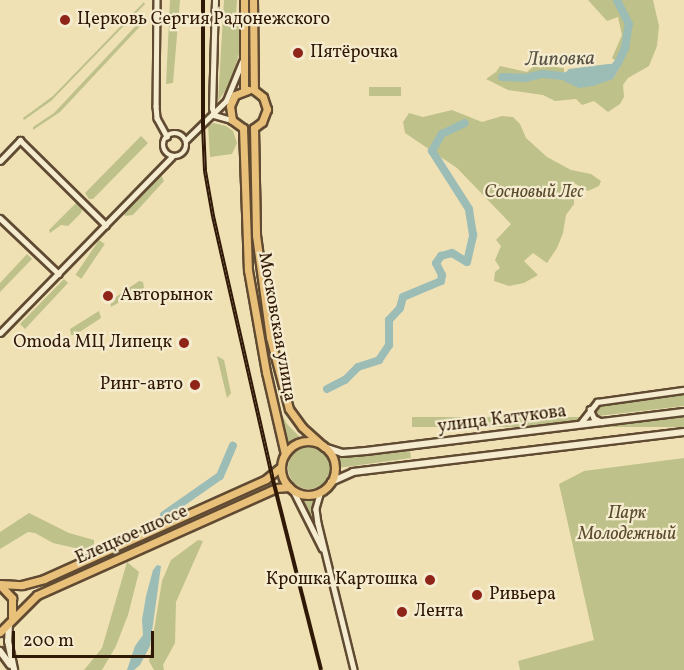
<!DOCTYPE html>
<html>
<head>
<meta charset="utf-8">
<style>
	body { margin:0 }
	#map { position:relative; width:684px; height:670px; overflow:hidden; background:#f0e1b5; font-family:Vollkorn,serif }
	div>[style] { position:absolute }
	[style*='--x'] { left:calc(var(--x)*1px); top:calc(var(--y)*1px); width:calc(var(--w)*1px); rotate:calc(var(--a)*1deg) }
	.green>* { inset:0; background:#bec18a; transform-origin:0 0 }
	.round { border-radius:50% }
	.water>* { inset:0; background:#9cbcb6 }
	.river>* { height:8px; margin:-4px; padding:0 4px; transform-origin:4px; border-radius:4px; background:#9cbcb6 }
	.roads { filter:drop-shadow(2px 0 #604a32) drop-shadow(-2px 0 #604a32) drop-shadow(0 2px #604a32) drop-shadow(0 -2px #604a32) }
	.street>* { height:4.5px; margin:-2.25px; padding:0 2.25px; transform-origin:2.25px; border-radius:2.25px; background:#f5eccf }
	.street>.ring { margin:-2.25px; padding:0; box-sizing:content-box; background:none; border:4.5px solid #f5eccf; border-radius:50% }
	.secondary>* { height:6px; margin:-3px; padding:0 3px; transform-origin:3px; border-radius:3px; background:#f5eccf }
	.primary>* { height:7px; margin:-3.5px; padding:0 3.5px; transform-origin:3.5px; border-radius:3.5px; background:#e8c07a }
	.primary>.ring { margin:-3.5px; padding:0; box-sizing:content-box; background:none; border:7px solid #e8c07a; border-radius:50% }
	.rail>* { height:4px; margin-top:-2px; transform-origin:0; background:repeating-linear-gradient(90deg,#f5eccf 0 4.5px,#301807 0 9px); box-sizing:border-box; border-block:2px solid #301807 }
	.dots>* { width:16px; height:16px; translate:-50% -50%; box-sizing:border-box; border:3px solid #f5eccf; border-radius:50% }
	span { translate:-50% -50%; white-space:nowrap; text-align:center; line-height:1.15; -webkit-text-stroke:4.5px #f5eccf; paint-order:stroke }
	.poi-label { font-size:18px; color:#301807 }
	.left { translate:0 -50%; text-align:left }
	.right { translate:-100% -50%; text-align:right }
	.park-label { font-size:18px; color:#5b4b2e; font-style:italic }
	.street-label { font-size:18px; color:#301807 }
	.water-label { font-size:20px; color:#565144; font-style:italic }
	.scale { position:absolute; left:12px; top:631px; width:142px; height:27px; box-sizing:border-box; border:3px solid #301807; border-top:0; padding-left:8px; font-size:18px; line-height:21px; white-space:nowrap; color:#301807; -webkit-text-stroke:4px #f5eccf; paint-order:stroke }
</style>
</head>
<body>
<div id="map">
	<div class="green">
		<i style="clip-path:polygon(170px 0,180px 0,173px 83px,166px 84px)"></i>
		<i style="clip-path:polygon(224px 0,237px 0,236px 14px,240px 25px,240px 50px,231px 83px,218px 101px)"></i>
		<i style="clip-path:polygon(588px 0,653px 0,659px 26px,657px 46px,649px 66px,628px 78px,623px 85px,624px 97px,620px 104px,608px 112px,594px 101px,582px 105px,576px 99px,555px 101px,543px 95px,508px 90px,486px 79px,496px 72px,500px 66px,527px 72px,535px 65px,564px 68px,564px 81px,613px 79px,622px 63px,618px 63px,612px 58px,622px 35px,618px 17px,607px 21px)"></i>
		<i style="clip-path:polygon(144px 2px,145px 4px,51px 101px,24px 120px,23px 118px,53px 96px)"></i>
		<i style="clip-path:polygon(145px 16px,146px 20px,60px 112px,33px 130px,33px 127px,54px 113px)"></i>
		<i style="left:369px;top:87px;width:32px;height:9px"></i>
		<i style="clip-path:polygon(452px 110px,482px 122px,502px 116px,513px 117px,520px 124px,526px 138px,547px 157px,571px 170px,591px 174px,601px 181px,599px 186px,588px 191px,574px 183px,574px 204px,566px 215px,563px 233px,557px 248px,547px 263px,533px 253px,524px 261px,538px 275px,524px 283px,509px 286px,494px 281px,495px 272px,500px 268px,495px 260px,501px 246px,496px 240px,511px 224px,457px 168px,405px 133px,403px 122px,409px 113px,423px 117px)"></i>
		<i style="clip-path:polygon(214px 123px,226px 126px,233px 131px,237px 143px,232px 154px,210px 157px,208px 125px)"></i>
		<i style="clip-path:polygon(141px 136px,148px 143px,93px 199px,89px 199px,85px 193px)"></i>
		<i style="clip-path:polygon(161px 175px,164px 181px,133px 215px,125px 216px,124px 213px)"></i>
		<i style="clip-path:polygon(78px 201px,83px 207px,81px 213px,68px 226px,61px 225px,50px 233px,49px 230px)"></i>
		<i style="left:99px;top:240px;width:7px;height:42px;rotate:34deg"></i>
		<i style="clip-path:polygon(27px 254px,32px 259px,0 292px,0 283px)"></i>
		<i style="clip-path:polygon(64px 279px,68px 283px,25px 329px,20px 324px)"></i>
		<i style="clip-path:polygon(139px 281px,143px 282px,144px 288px,111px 307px,110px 301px)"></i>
		<i style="clip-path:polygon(99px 311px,101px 318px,75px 335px,71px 335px,70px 329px)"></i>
		<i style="clip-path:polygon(217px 356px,224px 360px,231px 393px,227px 398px)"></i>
		<i style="clip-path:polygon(684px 393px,684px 406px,598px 416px,594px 412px,599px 403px)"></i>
		<i style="clip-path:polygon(277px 406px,287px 424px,301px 438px,287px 444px)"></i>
		<i style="left:684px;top:417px;width:10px;height:272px;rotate:90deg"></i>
		<i class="round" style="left:288px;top:447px;width:42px;height:42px"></i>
		<i style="clip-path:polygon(410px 450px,411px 458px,338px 468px,339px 456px)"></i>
		<i style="clip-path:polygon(684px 458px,684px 670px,520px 670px,518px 661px,594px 640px,559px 484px,584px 471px)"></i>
		<i style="clip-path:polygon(315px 496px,312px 515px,309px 517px,302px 497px)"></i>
		<i style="clip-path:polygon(29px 513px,69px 533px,94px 540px,94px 546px,84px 550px,53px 543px,35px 533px,28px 532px,0 549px,0 532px)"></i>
		<i style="clip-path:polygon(198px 540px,203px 541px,176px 602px,175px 643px,163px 665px,164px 670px,154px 670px,149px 661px,162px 581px,171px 560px)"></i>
		<i style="clip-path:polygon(127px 562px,139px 572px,128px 615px,116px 646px,102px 670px,84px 670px,102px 648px)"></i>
	</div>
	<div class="water">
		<i style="clip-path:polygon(608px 64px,618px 64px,620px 67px,613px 79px,593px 86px,579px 88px,564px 81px,564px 74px,569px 69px)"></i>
		<i style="clip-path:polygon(157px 565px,161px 566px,150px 646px,140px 665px,134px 670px,127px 670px,135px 646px,143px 635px,142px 620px,146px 596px,153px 570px)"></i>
	</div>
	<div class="river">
		<i style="--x:610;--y:71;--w:11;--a:-45"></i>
		<i style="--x:618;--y:63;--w:17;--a:-65"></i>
		<i style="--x:625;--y:48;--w:24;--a:-81"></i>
		<i style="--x:629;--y:24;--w:27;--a:-117"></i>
		<i style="--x:502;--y:77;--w:23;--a:2"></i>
		<i style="--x:525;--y:78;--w:18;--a:-13"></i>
		<i style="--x:543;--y:74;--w:30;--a:6"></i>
		<i style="--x:327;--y:389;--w:20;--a:-27"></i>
		<i style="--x:345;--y:380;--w:18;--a:-45"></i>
		<i style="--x:358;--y:367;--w:22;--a:-18"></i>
		<i style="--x:379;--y:360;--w:18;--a:-56"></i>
		<i style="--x:389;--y:345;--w:25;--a:-90"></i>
		<i style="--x:389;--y:320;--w:16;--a:-47"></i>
		<i style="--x:400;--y:308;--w:11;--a:-75"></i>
		<i style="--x:403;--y:297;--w:41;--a:-22.8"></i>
		<i style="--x:441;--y:281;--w:6;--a:-81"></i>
		<i style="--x:442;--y:275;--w:13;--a:-117"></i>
		<i style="--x:436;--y:263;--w:9;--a:-54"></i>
		<i style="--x:441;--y:256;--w:11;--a:-15"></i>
		<i style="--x:452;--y:253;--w:17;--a:31"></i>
		<i style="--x:467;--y:262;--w:28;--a:-77"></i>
		<i style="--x:473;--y:235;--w:26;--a:-99"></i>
		<i style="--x:469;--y:209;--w:69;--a:-122.5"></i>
		<i style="--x:432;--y:151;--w:20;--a:-60"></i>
		<i style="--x:442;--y:134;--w:25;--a:-26"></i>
		<i style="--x:164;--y:515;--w:68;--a:-34.9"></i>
		<i style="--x:220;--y:476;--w:33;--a:-67"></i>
	</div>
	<div class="roads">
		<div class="street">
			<i style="--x:157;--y:0;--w:106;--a:90.5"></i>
			<i style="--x:156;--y:106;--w:12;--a:85"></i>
			<i style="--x:157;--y:118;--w:21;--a:61"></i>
			<i style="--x:214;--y:115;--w:7;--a:-106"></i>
			<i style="--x:212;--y:108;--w:108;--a:-88.4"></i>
			<i style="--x:214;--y:115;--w:19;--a:16"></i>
			<i class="ring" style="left:163px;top:133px;width:19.5px;height:19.5px"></i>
			<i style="--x:186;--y:140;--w:56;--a:-44.3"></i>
			<i style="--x:226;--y:101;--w:42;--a:-67.7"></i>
			<i style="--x:0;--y:161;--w:29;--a:-46"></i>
			<i style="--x:20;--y:140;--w:121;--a:44.7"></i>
			<i style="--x:0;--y:218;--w:81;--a:43.5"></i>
			<i style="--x:0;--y:333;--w:246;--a:-45.7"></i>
			<i style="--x:590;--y:409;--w:10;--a:66"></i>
			<i style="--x:594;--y:418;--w:9;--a:27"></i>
			<i style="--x:580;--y:424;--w:28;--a:-52"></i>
			<i style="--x:597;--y:402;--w:88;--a:-7.9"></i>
			<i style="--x:321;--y:491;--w:19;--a:106"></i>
			<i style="--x:316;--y:509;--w:14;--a:82"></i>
			<i style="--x:318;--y:523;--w:151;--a:76.2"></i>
			<i style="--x:294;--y:492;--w:63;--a:63.4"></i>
		</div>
		<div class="secondary">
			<i style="--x:324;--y:447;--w:19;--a:18"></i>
			<i style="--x:342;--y:453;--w:24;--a:-5"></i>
			<i style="--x:366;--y:451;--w:320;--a:-7"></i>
			<i style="--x:331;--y:482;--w:24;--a:-24"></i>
			<i style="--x:353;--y:472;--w:333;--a:-6.9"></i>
			<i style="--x:9;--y:624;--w:17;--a:93"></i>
			<i style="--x:8;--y:641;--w:30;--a:78"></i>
			<i style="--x:0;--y:651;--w:17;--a:54"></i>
		</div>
		<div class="primary">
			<i style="--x:253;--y:0;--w:90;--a:89.4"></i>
			<i style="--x:244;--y:90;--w:90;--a:-90"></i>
			<i style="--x:254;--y:90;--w:11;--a:38"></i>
			<i style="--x:263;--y:97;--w:13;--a:72"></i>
			<i style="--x:267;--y:109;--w:14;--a:111"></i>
			<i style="--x:262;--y:122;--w:10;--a:143"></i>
			<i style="--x:243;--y:128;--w:142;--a:88"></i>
			<i style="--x:248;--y:270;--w:104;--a:80"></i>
			<i style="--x:266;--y:372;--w:84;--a:77"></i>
			<i style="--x:243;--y:128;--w:14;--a:-144"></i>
			<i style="--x:232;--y:120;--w:14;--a:-98"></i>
			<i style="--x:230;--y:106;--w:12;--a:-66"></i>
			<i style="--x:235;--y:95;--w:14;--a:-21"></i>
			<i style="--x:254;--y:128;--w:107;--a:88.9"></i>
			<i style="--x:256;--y:235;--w:103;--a:82.2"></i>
			<i style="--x:270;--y:337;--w:74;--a:75.2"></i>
			<i style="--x:289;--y:409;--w:22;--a:54"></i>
			<i style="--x:302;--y:427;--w:30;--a:42"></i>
			<i class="ring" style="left:281px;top:441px;width:47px;height:47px"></i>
			<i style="--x:0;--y:584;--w:22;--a:3"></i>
			<i style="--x:22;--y:585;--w:23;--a:-15"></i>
			<i style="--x:44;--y:579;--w:243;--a:-24.2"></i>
			<i style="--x:266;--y:479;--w:19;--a:-39"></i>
			<i style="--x:0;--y:585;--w:18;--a:47"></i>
			<i style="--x:12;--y:598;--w:19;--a:90"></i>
			<i style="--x:0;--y:632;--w:52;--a:-45"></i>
			<i style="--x:37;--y:595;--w:262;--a:-24.1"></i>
			<i style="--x:276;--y:488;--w:13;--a:-4"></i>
		</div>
	</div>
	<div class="rail">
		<i style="--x:203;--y:0;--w:125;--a:90"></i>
		<i style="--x:203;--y:125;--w:46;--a:87.5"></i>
		<i style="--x:205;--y:171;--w:46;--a:79.9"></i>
		<i style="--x:213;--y:216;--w:267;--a:77.2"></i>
		<i style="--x:272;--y:476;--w:200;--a:75.8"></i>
	</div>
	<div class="dots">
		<i style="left:65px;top:20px;background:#8f2418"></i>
		<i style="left:298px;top:53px;background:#8f2418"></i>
		<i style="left:108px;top:296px;background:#8f2418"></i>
		<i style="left:184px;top:343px;background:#8f2418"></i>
		<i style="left:195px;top:385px;background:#8f2418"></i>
		<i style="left:430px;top:580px;background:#8f2418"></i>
		<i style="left:477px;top:595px;background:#8f2418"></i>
		<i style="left:402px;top:612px;background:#8f2418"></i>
	</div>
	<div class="poi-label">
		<span class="left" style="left:77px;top:20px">Церковь Сергия Радонежского</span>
		<span class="left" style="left:310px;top:53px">Пятёрочка</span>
		<span class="left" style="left:120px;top:296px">Авторынок</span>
		<span class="right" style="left:172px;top:343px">Omoda МЦ Липецк</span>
		<span class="right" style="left:183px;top:385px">Ринг-авто</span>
		<span class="right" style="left:418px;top:580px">Крошка Картошка</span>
		<span class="left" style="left:489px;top:595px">Ривьера</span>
		<span class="left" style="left:414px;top:612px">Лента</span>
	</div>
	<div class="park-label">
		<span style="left:534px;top:193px">Сосновый Лес</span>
		<span style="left:627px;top:525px">Парк<br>Молодежный</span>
	</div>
	<div class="street-label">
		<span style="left:276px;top:327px;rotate:80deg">Московская улица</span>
		<span style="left:502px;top:420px;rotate:-7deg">улица Катукова</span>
		<span style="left:132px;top:536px;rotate:-24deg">Елецкое шоссе</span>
	</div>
	<div class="water-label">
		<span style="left:560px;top:60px;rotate:-1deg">Липовка</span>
	</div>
	<div class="scale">200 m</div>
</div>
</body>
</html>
